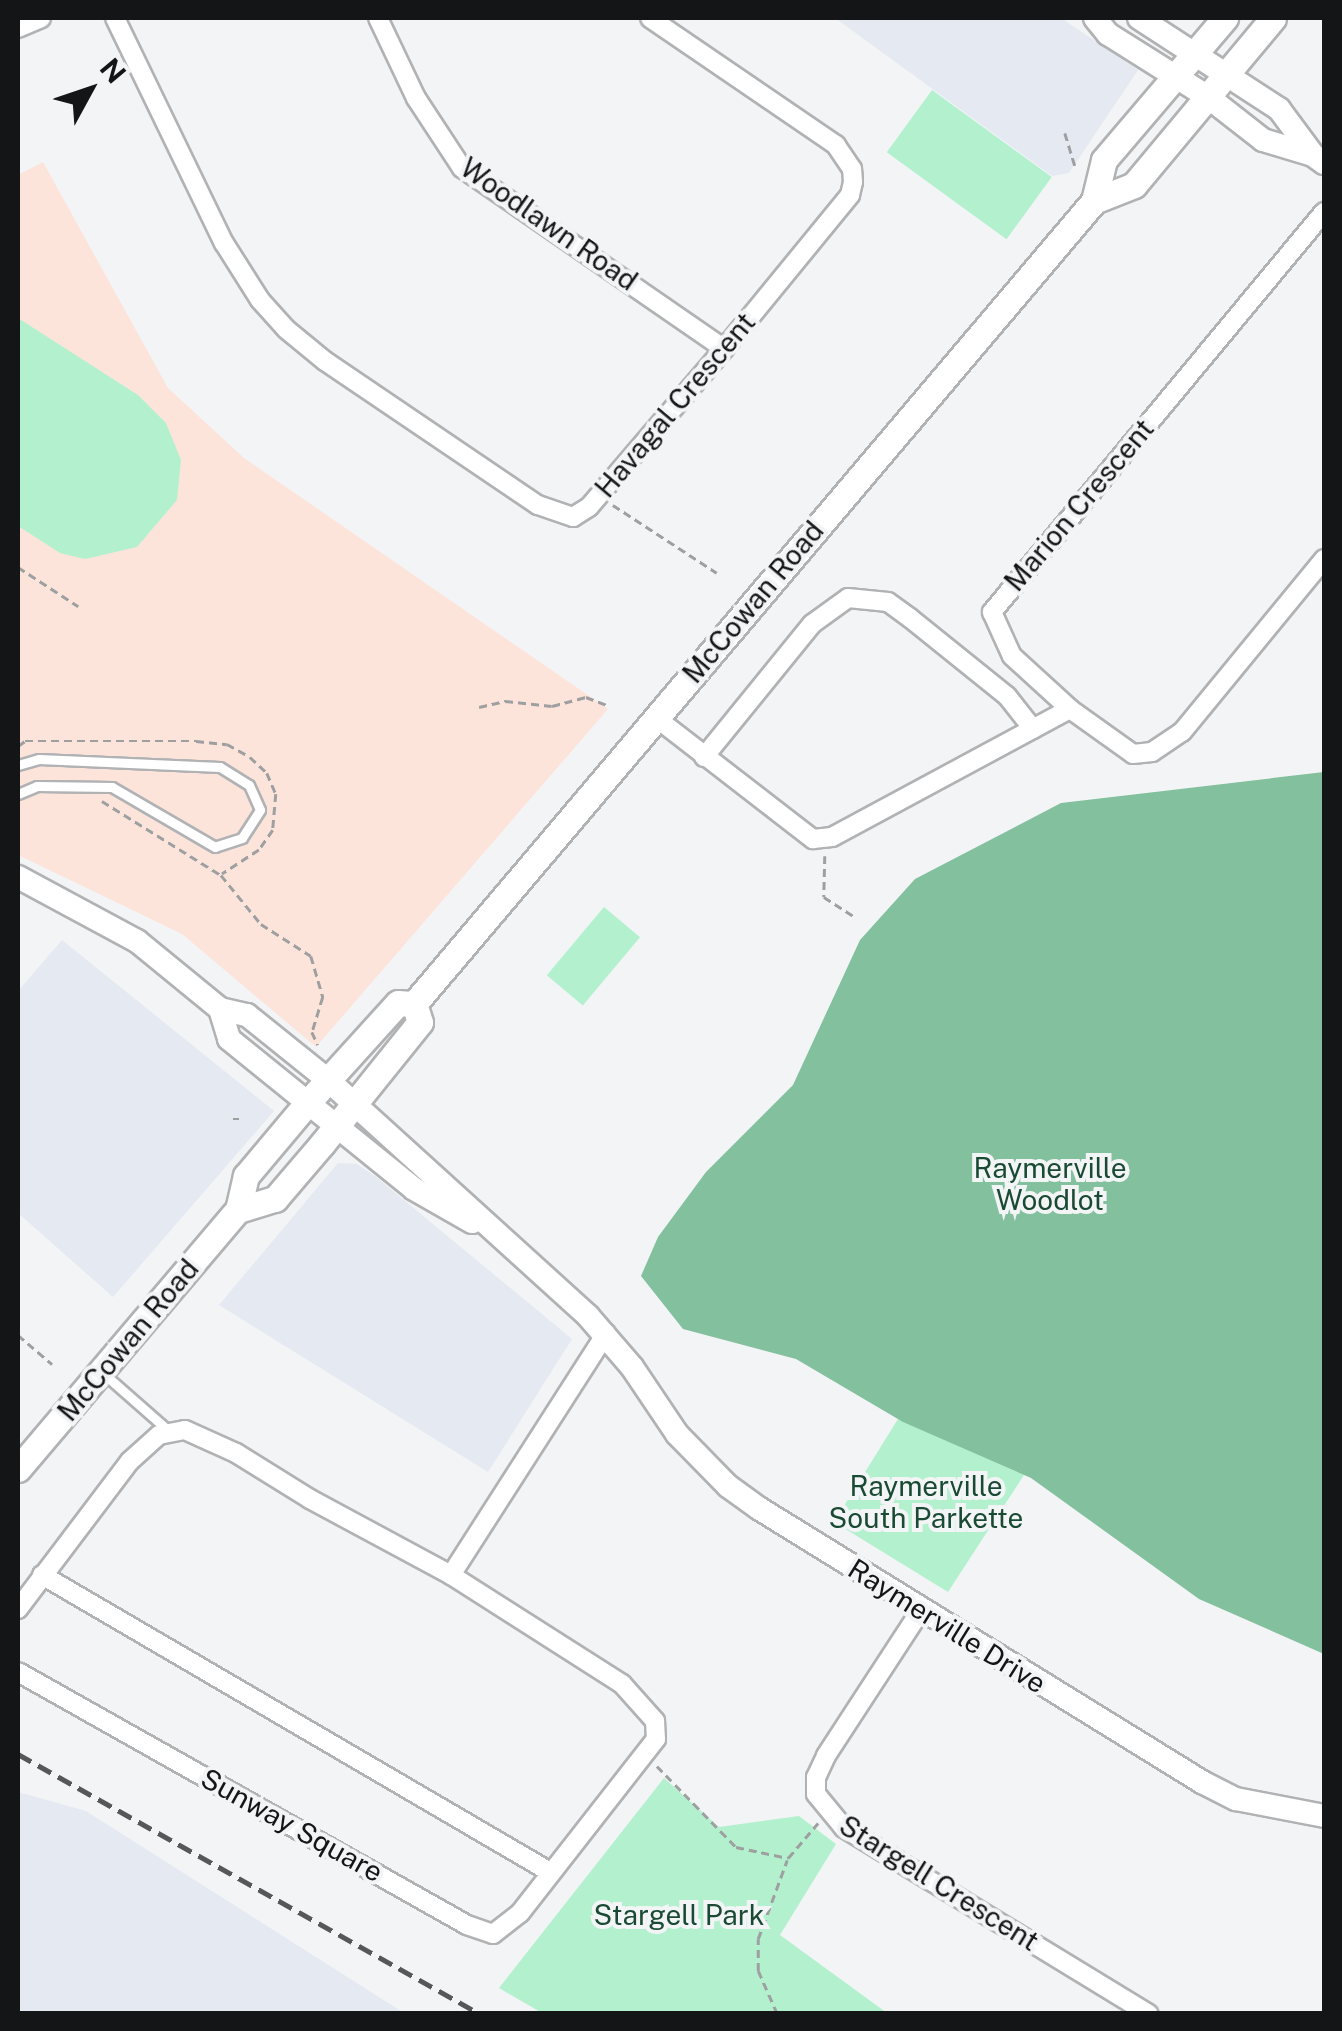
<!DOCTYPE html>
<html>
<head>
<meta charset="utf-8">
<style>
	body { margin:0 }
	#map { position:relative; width:1342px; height:2031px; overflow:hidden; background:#f3f4f6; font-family:"Public Sans",sans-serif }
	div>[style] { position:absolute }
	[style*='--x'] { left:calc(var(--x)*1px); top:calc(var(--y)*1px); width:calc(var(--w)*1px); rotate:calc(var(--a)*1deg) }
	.built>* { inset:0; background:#e4e9f2 }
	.education>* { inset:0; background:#fde4db }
	.green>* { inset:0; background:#b3f1ce; transform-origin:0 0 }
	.forest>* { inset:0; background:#82c09e }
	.path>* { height:2.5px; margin-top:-1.25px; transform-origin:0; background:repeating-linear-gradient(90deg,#9e9fa1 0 8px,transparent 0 13px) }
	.roads { filter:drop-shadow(2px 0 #b1b2b4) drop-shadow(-2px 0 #b1b2b4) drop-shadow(0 2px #b1b2b4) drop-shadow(0 -2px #b1b2b4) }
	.service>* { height:9px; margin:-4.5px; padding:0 4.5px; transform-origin:4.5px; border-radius:4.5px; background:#fff }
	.minor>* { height:18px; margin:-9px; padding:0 9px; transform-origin:9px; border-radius:9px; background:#fff }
	.tertiary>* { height:22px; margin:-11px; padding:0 11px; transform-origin:11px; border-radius:11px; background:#fff }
	.secondary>* { height:25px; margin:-12.5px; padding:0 12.5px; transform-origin:12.5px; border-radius:12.5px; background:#fff }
	.rail>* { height:5px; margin-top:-2.5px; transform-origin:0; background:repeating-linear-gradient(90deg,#565758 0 15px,transparent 0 23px) }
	span { translate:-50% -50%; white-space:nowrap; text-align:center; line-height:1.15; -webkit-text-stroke:8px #f3f4f6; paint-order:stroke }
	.street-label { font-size:28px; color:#141516 }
	.park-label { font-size:28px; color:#194a33 }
	.frame { position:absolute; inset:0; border:20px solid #141516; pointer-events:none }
	.north { position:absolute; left:40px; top:40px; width:100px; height:100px; -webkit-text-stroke:8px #f3f4f6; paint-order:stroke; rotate:50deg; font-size:28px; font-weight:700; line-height:40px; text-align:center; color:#141516 }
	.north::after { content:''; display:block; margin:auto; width:35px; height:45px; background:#141516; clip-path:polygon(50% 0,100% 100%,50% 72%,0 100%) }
</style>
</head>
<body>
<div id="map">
	<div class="built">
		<i style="clip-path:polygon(835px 18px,1061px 18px,1138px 70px,1069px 173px,1052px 176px)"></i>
		<i style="clip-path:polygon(62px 940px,274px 1111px,113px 1297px,18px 1213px,18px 991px)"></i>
		<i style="clip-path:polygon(338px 1163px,357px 1164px,376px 1177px,572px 1339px,488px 1472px,219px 1305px)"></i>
		<i style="clip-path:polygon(18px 1792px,86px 1811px,404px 2013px,18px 2013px)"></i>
	</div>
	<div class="education">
		<i style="clip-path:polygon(43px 162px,168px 388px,244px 458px,608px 709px,316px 1047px,182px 934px,18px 855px,18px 175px)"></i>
	</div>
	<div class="green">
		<i style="left:932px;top:90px;width:148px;height:77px;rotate:36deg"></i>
		<i style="clip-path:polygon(18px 318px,138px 395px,166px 423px,181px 460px,177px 500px,137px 547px,85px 559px,60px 553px,18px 526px)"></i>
		<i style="left:604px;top:907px;width:47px;height:89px;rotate:40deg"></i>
		<i style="clip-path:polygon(898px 1419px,1024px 1475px,948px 1592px,834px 1522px)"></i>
		<i style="clip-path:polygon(664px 1778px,719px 1827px,799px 1816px,836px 1844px,780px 1935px,887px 2013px,542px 2013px,499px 1988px)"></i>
	</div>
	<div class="forest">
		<i style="clip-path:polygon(1324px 772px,1324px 1654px,1199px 1599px,1031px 1478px,903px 1422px,796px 1359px,683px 1329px,641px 1276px,658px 1237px,706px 1172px,793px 1085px,860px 940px,915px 879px,1061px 803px)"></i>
	</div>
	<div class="path">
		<i style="--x:1065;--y:133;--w:34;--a:73"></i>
		<i style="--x:613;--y:505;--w:124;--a:33.2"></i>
		<i style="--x:18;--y:567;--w:72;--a:33"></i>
		<i style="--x:479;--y:707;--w:27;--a:-13"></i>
		<i style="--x:505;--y:701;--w:47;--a:6.1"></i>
		<i style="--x:552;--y:706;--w:35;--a:-15"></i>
		<i style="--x:586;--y:697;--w:22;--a:21"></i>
		<i style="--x:18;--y:746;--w:9;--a:-36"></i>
		<i style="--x:25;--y:741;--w:171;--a:0"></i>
		<i style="--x:196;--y:741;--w:31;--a:6"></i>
		<i style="--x:227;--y:744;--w:26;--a:29"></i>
		<i style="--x:250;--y:757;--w:23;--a:43"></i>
		<i style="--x:267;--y:773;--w:23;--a:67"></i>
		<i style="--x:276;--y:794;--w:36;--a:95"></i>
		<i style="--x:273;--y:830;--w:24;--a:125"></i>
		<i style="--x:259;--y:850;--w:44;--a:147"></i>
		<i style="--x:102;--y:801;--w:140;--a:31.9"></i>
		<i style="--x:221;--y:875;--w:63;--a:50.8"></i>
		<i style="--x:261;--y:924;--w:59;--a:32.6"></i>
		<i style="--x:311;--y:956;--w:43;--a:73.7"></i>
		<i style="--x:323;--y:997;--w:37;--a:107"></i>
		<i style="--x:312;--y:1032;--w:14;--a:65"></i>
		<i style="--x:825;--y:856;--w:41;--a:91.4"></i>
		<i style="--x:824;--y:897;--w:37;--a:33"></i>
		<i style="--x:233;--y:1119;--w:6;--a:0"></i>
		<i style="--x:18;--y:1335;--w:45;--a:40.5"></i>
		<i style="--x:657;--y:1766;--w:113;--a:45.7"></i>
		<i style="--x:736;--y:1847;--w:53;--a:11.9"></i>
		<i style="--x:788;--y:1858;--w:46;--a:-49.4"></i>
		<i style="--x:777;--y:2014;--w:47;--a:-113.8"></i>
		<i style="--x:758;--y:1971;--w:32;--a:-90"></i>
		<i style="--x:758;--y:1939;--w:84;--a:-69.8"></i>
	</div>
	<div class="roads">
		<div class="service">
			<i style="--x:18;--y:765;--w:22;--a:-16"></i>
			<i style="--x:39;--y:759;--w:181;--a:2.5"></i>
			<i style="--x:220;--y:767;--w:34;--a:32"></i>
			<i style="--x:249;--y:785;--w:27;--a:66"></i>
			<i style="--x:260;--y:810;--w:33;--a:123"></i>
			<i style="--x:242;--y:838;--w:28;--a:162"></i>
			<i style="--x:215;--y:847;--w:119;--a:-149.8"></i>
			<i style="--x:112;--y:787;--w:75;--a:-179.2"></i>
			<i style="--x:37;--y:786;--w:21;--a:157"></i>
			<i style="--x:103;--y:1373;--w:88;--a:41.3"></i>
		</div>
		<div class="minor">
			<i style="--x:115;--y:18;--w:250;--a:64.2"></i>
			<i style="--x:224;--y:243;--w:67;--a:57.7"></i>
			<i style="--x:260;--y:300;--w:39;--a:48"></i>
			<i style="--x:286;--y:329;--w:50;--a:39.4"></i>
			<i style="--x:325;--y:361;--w:257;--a:34.1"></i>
			<i style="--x:538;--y:505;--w:37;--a:19"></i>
			<i style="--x:573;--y:517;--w:19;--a:-32"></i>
			<i style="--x:589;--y:507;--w:208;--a:-49.5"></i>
			<i style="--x:724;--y:349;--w:199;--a:-50.7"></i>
			<i style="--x:850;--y:195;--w:13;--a:-77"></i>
			<i style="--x:853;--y:182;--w:13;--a:-94"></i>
			<i style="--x:852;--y:169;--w:29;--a:-124"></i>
			<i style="--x:836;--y:145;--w:225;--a:-145.7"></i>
			<i style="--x:378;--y:18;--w:89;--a:64.6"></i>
			<i style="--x:416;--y:98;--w:84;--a:56.7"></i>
			<i style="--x:462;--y:168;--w:318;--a:34.6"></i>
			<i style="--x:18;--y:28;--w:25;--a:-23"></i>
			<i style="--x:1324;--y:212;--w:520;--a:129.69"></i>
			<i style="--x:992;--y:612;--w:48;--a:65.6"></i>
			<i style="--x:1012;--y:656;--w:79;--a:42.4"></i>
			<i style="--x:1070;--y:709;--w:77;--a:35.5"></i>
			<i style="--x:1133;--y:754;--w:19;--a:-6"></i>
			<i style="--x:1152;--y:752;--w:36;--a:-34"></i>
			<i style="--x:1182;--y:732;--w:224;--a:-50.6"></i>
			<i style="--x:655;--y:717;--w:200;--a:37.7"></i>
			<i style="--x:813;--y:839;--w:19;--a:-6"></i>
			<i style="--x:832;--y:837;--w:270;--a:-28.3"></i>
			<i style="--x:704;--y:757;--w:171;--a:-50.9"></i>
			<i style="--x:812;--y:624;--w:44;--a:-35.8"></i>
			<i style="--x:848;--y:598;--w:40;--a:5.7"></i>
			<i style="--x:888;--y:602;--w:27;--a:36"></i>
			<i style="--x:910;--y:618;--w:124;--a:38.8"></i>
			<i style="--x:1007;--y:696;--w:42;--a:51.8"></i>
			<i style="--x:42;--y:1575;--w:588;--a:30.31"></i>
			<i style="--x:451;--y:1575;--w:287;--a:-57.3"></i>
			<i style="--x:18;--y:1609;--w:186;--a:-52.9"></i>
			<i style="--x:130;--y:1461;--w:39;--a:-42"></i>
			<i style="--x:159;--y:1435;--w:26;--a:-11"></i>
			<i style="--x:185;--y:1430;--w:56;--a:24.3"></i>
			<i style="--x:236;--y:1453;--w:87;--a:31.9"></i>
			<i style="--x:310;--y:1499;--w:160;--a:28.3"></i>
			<i style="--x:451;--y:1575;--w:203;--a:32.5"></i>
			<i style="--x:622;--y:1684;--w:50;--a:48.3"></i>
			<i style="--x:655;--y:1721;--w:18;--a:87"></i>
			<i style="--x:656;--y:1739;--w:221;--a:128"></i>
			<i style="--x:520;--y:1913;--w:34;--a:142"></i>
			<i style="--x:493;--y:1934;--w:28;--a:-161"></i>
			<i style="--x:467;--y:1925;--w:515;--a:-150.6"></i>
			<i style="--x:921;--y:1610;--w:174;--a:123.1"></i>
			<i style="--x:826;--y:1756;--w:23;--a:115"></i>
			<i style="--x:816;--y:1777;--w:17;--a:90"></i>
			<i style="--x:816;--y:1794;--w:44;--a:50.5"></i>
			<i style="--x:844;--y:1828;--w:357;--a:31.4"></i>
		</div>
		<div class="tertiary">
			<i style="--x:1095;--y:18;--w:21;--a:51"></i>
			<i style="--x:1108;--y:34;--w:118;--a:32.2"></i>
			<i style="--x:1208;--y:97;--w:70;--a:38"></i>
			<i style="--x:1263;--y:140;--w:52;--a:16.7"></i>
			<i style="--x:1313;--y:155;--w:14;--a:36"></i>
			<i style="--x:1139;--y:18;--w:167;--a:33"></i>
			<i style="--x:1279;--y:109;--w:57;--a:53.5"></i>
			<i style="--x:18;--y:877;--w:135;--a:28.3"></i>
			<i style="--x:137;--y:941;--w:107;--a:39.3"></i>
			<i style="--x:220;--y:1009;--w:28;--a:13"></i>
			<i style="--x:247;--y:1015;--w:105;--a:38.8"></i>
			<i style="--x:329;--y:1081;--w:350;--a:42.2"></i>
			<i style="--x:588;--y:1316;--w:67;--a:49.2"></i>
			<i style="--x:632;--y:1367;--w:81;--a:56.1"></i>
			<i style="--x:677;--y:1434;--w:73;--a:45.6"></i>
			<i style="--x:728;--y:1486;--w:39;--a:36"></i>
			<i style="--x:760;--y:1509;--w:520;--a:31.7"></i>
			<i style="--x:1202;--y:1782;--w:38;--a:27"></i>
			<i style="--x:1236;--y:1799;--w:90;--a:10.9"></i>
			<i style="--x:220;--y:1009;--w:31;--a:73"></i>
			<i style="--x:229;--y:1039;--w:238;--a:39"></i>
			<i style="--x:414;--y:1189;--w:67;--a:29.6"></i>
		</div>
		<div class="secondary">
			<i style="--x:1094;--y:201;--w:43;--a:-21.8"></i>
			<i style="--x:1134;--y:185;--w:217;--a:-50.2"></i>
			<i style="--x:414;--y:1004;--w:1052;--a:-49.74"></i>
			<i style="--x:1094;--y:201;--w:42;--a:-76.3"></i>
			<i style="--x:1104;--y:160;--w:187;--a:-49.6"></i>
			<i style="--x:238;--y:1210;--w:39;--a:-17"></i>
			<i style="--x:275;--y:1199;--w:72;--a:-49.5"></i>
			<i style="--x:322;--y:1144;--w:156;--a:-51.2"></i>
			<i style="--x:420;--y:1022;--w:19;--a:-108"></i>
			<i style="--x:18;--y:1469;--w:340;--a:-49.7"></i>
			<i style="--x:238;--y:1210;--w:35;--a:-77"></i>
			<i style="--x:246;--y:1176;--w:98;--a:-50"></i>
			<i style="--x:309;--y:1101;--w:132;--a:-47.8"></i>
			<i style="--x:398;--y:1003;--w:16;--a:4"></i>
		</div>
	</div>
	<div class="rail">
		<i style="--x:18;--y:1754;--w:530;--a:29.37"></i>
	</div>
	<div class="street-label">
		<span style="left:549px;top:224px;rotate:35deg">Woodlawn Road</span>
		<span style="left:675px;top:405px;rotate:-50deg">Havagal Crescent</span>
		<span style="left:1079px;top:505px;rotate:-50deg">Marion Crescent</span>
		<span style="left:753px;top:602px;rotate:-50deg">McCowan Road</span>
		<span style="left:128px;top:1340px;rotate:-50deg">McCowan Road</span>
		<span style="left:947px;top:1626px;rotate:32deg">Raymerville Drive</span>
		<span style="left:292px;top:1825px;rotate:29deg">Sunway Square</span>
		<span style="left:939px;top:1883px;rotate:32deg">Stargell Crescent</span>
	</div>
	<div class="park-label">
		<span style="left:1050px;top:1184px">Raymerville<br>Woodlot</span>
		<span style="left:926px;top:1502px">Raymerville<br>South Parkette</span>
		<span style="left:679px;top:1915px">Stargell Park</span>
	</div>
	<div class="frame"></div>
	<div class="north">N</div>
</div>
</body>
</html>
